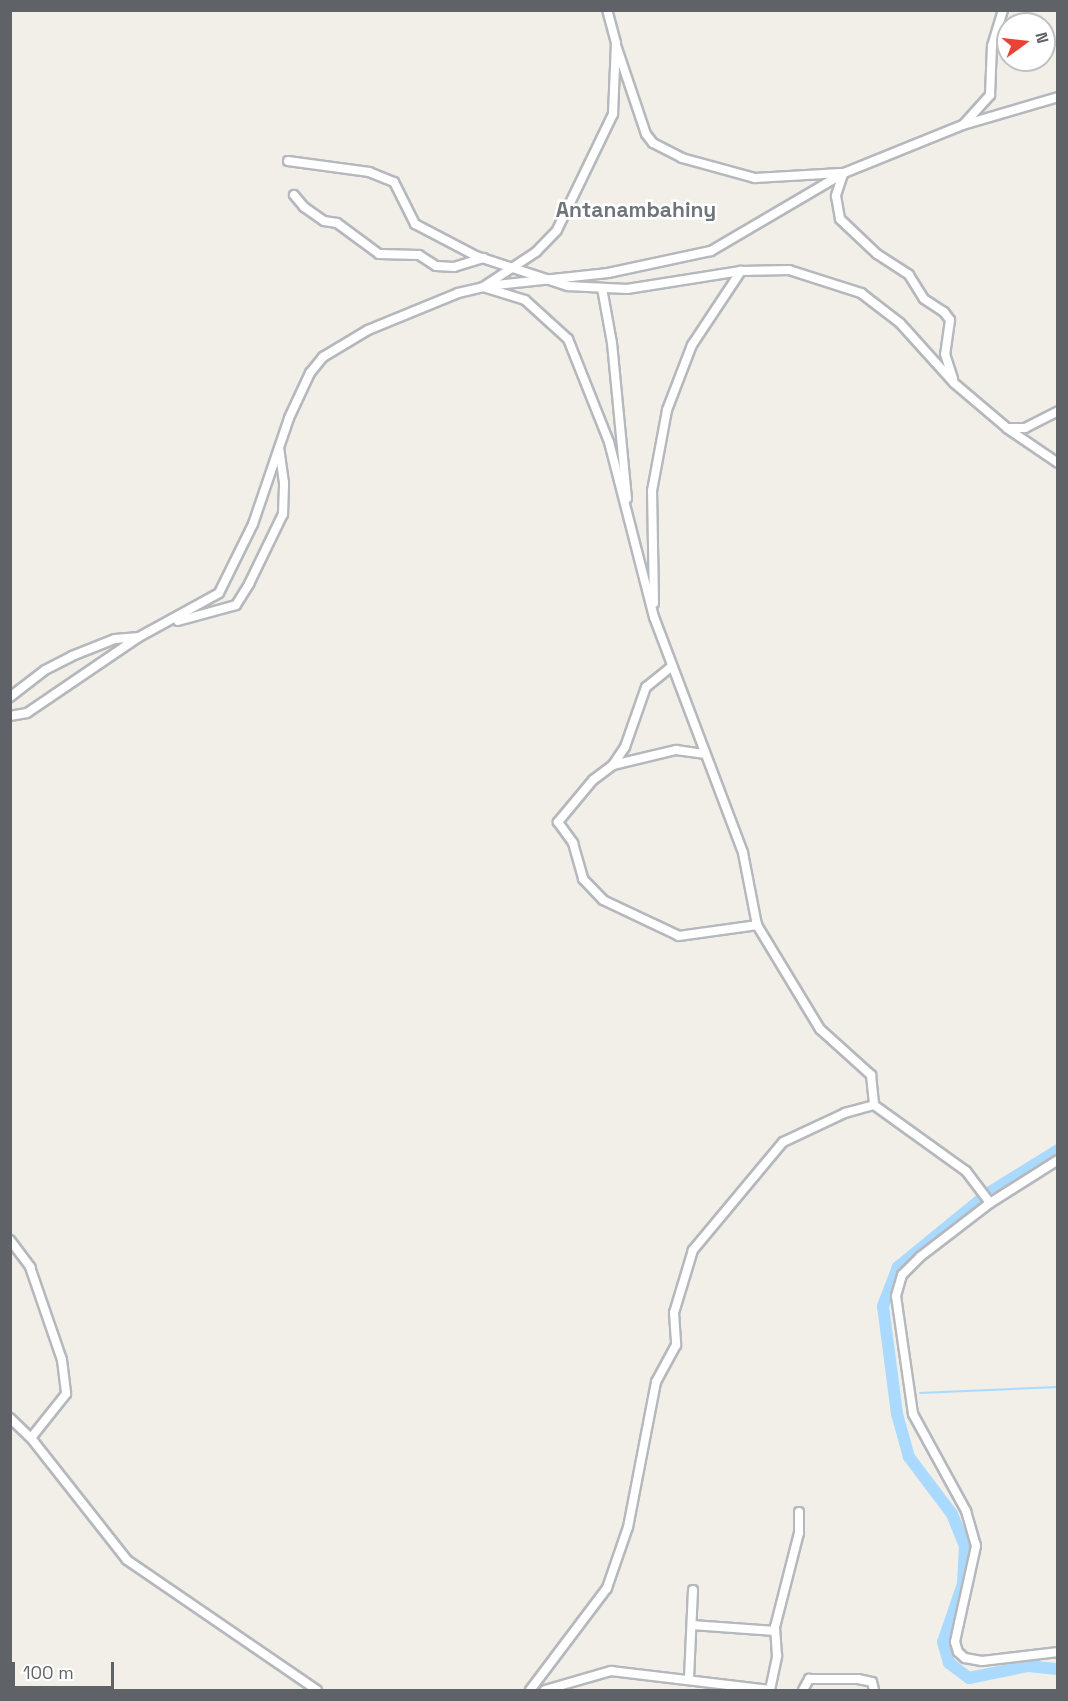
<!DOCTYPE html>
<html>
<head>
<meta charset="utf-8">
<style>
	body { margin:0 }
	#map { position:relative; width:1068px; height:1701px; overflow:hidden; background:#f1efe8; font-family:"Space Grotesk",sans-serif }
	div>[style] { position:absolute }
	[style*='--x'] { left:calc(var(--x)*1px); top:calc(var(--y)*1px); width:calc(var(--w)*1px); rotate:calc(var(--a)*1deg) }
	.stream>* { height:2px; margin:-1px; padding:0 1px; transform-origin:1px; border-radius:1px; background:#aadaff }
	.river>* { height:12px; margin:-6px; padding:0 6px; transform-origin:6px; border-radius:6px; background:#aadaff }
	.roads { filter:drop-shadow(2px 0 #b5b8bc) drop-shadow(-2px 0 #b5b8bc) drop-shadow(0 2px #b5b8bc) drop-shadow(0 -2px #b5b8bc) }
	.minor>* { height:8px; margin:-4px; padding:0 4px; transform-origin:4px; border-radius:4px; background:#fff }
	span { translate:-50% -50%; white-space:nowrap; text-align:center; line-height:1.15; -webkit-text-stroke:5px #fff; paint-order:stroke }
	.quarter-label { font-size:21px; color:#70757a; font-weight:700 }
	.frame { position:absolute; inset:0; border:12px solid #5f6368; pointer-events:none }
	.north { position:absolute; left:996px; top:12px; width:60px; height:60px; box-sizing:border-box; background:#fff; border:2px solid #bfc1c3; border-radius:50%; rotate:75deg; font-size:16px; font-weight:700; line-height:24px; text-align:center; color:#5f6368 }
	.north::after { content:''; display:block; margin:auto; width:21px; height:27px; background:#ea4335; clip-path:polygon(50% 0,100% 100%,50% 72%,0 100%) }
	.scale { position:absolute; left:12px; top:1662px; width:102px; height:27px; box-sizing:border-box; border:3px solid #5f6368; border-top:0; padding-left:8px; font-size:18px; line-height:21px; white-space:nowrap; color:#5f6368; -webkit-text-stroke:4px #fff; paint-order:stroke }
</style>
</head>
<body>
<div id="map">
	<div class="stream">
		<i style="--x:920;--y:1393;--w:138;--a:-2.5"></i>
	</div>
	<div class="river">
		<i style="--x:1058;--y:1150;--w:80;--a:148.3"></i>
		<i style="--x:990;--y:1192;--w:119;--a:140.8"></i>
		<i style="--x:898;--y:1267;--w:42;--a:111"></i>
		<i style="--x:883;--y:1306;--w:109;--a:82.6"></i>
		<i style="--x:897;--y:1414;--w:45;--a:74.4"></i>
		<i style="--x:909;--y:1457;--w:71;--a:53"></i>
		<i style="--x:952;--y:1514;--w:35;--a:68"></i>
		<i style="--x:965;--y:1546;--w:38;--a:93"></i>
		<i style="--x:963;--y:1584;--w:61;--a:109"></i>
		<i style="--x:943;--y:1642;--w:22;--a:74"></i>
		<i style="--x:949;--y:1663;--w:25;--a:37"></i>
		<i style="--x:969;--y:1678;--w:60;--a:-11.5"></i>
		<i style="--x:1028;--y:1666;--w:30;--a:6"></i>
	</div>
	<div class="roads">
		<div class="minor">
			<i style="--x:616;--y:45;--w:94;--a:71.4"></i>
			<i style="--x:646;--y:134;--w:11;--a:52"></i>
			<i style="--x:653;--y:143;--w:33;--a:27"></i>
			<i style="--x:682;--y:158;--w:76;--a:15.3"></i>
			<i style="--x:755;--y:178;--w:86;--a:-3.3"></i>
			<i style="--x:964;--y:124;--w:39;--a:-48"></i>
			<i style="--x:990;--y:95;--w:49;--a:-87.7"></i>
			<i style="--x:992;--y:46;--w:38;--a:-73"></i>
			<i style="--x:288;--y:161;--w:82;--a:7.7"></i>
			<i style="--x:369;--y:172;--w:27;--a:22"></i>
			<i style="--x:394;--y:182;--w:47;--a:63.4"></i>
			<i style="--x:415;--y:224;--w:69;--a:27.7"></i>
			<i style="--x:476;--y:256;--w:97;--a:18.1"></i>
			<i style="--x:568;--y:286;--w:59;--a:2.9"></i>
			<i style="--x:627;--y:289;--w:115;--a:-9"></i>
			<i style="--x:741;--y:271;--w:48;--a:-1.2"></i>
			<i style="--x:789;--y:270;--w:76;--a:17.7"></i>
			<i style="--x:861;--y:293;--w:49;--a:37.6"></i>
			<i style="--x:900;--y:323;--w:81;--a:48"></i>
			<i style="--x:954;--y:383;--w:70;--a:40.3"></i>
			<i style="--x:1007;--y:428;--w:18;--a:0"></i>
			<i style="--x:1025;--y:428;--w:37;--a:-27"></i>
			<i style="--x:843;--y:174;--w:23;--a:108"></i>
			<i style="--x:836;--y:196;--w:23;--a:80"></i>
			<i style="--x:840;--y:219;--w:51;--a:43.4"></i>
			<i style="--x:877;--y:254;--w:38;--a:33"></i>
			<i style="--x:909;--y:275;--w:28;--a:58"></i>
			<i style="--x:924;--y:299;--w:24;--a:33"></i>
			<i style="--x:944;--y:312;--w:10;--a:53"></i>
			<i style="--x:950;--y:320;--w:34;--a:98"></i>
			<i style="--x:945;--y:354;--w:26;--a:72"></i>
			<i style="--x:294;--y:195;--w:16;--a:50"></i>
			<i style="--x:304;--y:207;--w:24;--a:35"></i>
			<i style="--x:324;--y:221;--w:13;--a:9"></i>
			<i style="--x:337;--y:223;--w:52;--a:36.4"></i>
			<i style="--x:379;--y:254;--w:40;--a:1.4"></i>
			<i style="--x:419;--y:255;--w:20;--a:33"></i>
			<i style="--x:436;--y:266;--w:18;--a:3"></i>
			<i style="--x:454;--y:267;--w:31;--a:-17"></i>
			<i style="--x:487;--y:286;--w:122;--a:-6.1"></i>
			<i style="--x:608;--y:273;--w:105;--a:-12.1"></i>
			<i style="--x:711;--y:251;--w:154;--a:-30.4"></i>
			<i style="--x:844;--y:173;--w:128;--a:-22"></i>
			<i style="--x:963;--y:125;--w:99;--a:-16.4"></i>
			<i style="--x:483;--y:287;--w:44;--a:17.2"></i>
			<i style="--x:525;--y:300;--w:58;--a:42.2"></i>
			<i style="--x:568;--y:339;--w:111;--a:68.3"></i>
			<i style="--x:609;--y:442;--w:181;--a:75.6"></i>
			<i style="--x:654;--y:617;--w:252;--a:69.3"></i>
			<i style="--x:743;--y:853;--w:73;--a:79"></i>
			<i style="--x:757;--y:925;--w:122;--a:58.8"></i>
			<i style="--x:820;--y:1029;--w:69;--a:42"></i>
			<i style="--x:871;--y:1075;--w:30;--a:84"></i>
			<i style="--x:874;--y:1105;--w:30;--a:165"></i>
			<i style="--x:845;--y:1113;--w:68;--a:154.9"></i>
			<i style="--x:783;--y:1142;--w:141;--a:129.8"></i>
			<i style="--x:693;--y:1250;--w:66;--a:106.8"></i>
			<i style="--x:674;--y:1313;--w:32;--a:86"></i>
			<i style="--x:676;--y:1345;--w:42;--a:118.4"></i>
			<i style="--x:656;--y:1382;--w:148;--a:100.9"></i>
			<i style="--x:628;--y:1527;--w:65;--a:109"></i>
			<i style="--x:607;--y:1588;--w:128;--a:127"></i>
			<i style="--x:602;--y:288;--w:56;--a:79.7"></i>
			<i style="--x:612;--y:343;--w:156;--a:84.5"></i>
			<i style="--x:1008;--y:429;--w:60;--a:34.2"></i>
			<i style="--x:654;--y:603;--w:112;--a:-91"></i>
			<i style="--x:652;--y:491;--w:82;--a:-79.5"></i>
			<i style="--x:667;--y:410;--w:70;--a:-69"></i>
			<i style="--x:692;--y:345;--w:89;--a:-56.5"></i>
			<i style="--x:178;--y:621;--w:60;--a:-15.4"></i>
			<i style="--x:236;--y:605;--w:25;--a:-58"></i>
			<i style="--x:249;--y:584;--w:78;--a:-64.1"></i>
			<i style="--x:283;--y:514;--w:31;--a:-88"></i>
			<i style="--x:284;--y:483;--w:34;--a:-98"></i>
			<i style="--x:671;--y:667;--w:32;--a:141"></i>
			<i style="--x:646;--y:687;--w:64;--a:109.3"></i>
			<i style="--x:625;--y:747;--w:22;--a:124"></i>
			<i style="--x:613;--y:765;--w:25;--a:143"></i>
			<i style="--x:593;--y:780;--w:55;--a:129.8"></i>
			<i style="--x:558;--y:822;--w:26;--a:54"></i>
			<i style="--x:573;--y:843;--w:37;--a:74"></i>
			<i style="--x:583;--y:879;--w:29;--a:46"></i>
			<i style="--x:603;--y:900;--w:84;--a:25.3"></i>
			<i style="--x:679;--y:936;--w:79;--a:-8"></i>
			<i style="--x:10;--y:697;--w:44;--a:-37.6"></i>
			<i style="--x:45;--y:670;--w:30;--a:-27"></i>
			<i style="--x:72;--y:656;--w:46;--a:-21.6"></i>
			<i style="--x:115;--y:639;--w:24;--a:-5"></i>
			<i style="--x:10;--y:716;--w:17;--a:-10"></i>
			<i style="--x:27;--y:713;--w:135;--a:-34.2"></i>
			<i style="--x:139;--y:637;--w:91;--a:-28.8"></i>
			<i style="--x:219;--y:593;--w:77;--a:-63.8"></i>
			<i style="--x:253;--y:524;--w:112;--a:-71.2"></i>
			<i style="--x:289;--y:418;--w:50;--a:-65"></i>
			<i style="--x:310;--y:373;--w:21;--a:-51"></i>
			<i style="--x:323;--y:357;--w:52;--a:-31"></i>
			<i style="--x:368;--y:330;--w:97;--a:-22.3"></i>
			<i style="--x:458;--y:293;--w:26;--a:-13"></i>
			<i style="--x:483;--y:287;--w:64;--a:-33.4"></i>
			<i style="--x:536;--y:252;--w:30;--a:-46"></i>
			<i style="--x:557;--y:230;--w:129;--a:-64.2"></i>
			<i style="--x:613;--y:114;--w:71;--a:-87.6"></i>
			<i style="--x:616;--y:43;--w:34;--a:-105"></i>
			<i style="--x:613;--y:765;--w:65;--a:-13.4"></i>
			<i style="--x:676;--y:750;--w:28;--a:8"></i>
			<i style="--x:874;--y:1105;--w:113;--a:35.7"></i>
			<i style="--x:966;--y:1171;--w:40;--a:53"></i>
			<i style="--x:1058;--y:1160;--w:80;--a:147.7"></i>
			<i style="--x:990;--y:1203;--w:88;--a:142.4"></i>
			<i style="--x:920;--y:1257;--w:25;--a:135"></i>
			<i style="--x:902;--y:1275;--w:22;--a:106"></i>
			<i style="--x:896;--y:1296;--w:119;--a:81.8"></i>
			<i style="--x:913;--y:1414;--w:111;--a:61.3"></i>
			<i style="--x:966;--y:1511;--w:36;--a:74"></i>
			<i style="--x:976;--y:1546;--w:79;--a:102.4"></i>
			<i style="--x:959;--y:1623;--w:19;--a:102"></i>
			<i style="--x:955;--y:1642;--w:10;--a:73"></i>
			<i style="--x:958;--y:1652;--w:9;--a:41"></i>
			<i style="--x:965;--y:1658;--w:17;--a:10"></i>
			<i style="--x:982;--y:1661;--w:77;--a:-6.8"></i>
			<i style="--x:10;--y:1240;--w:34;--a:53"></i>
			<i style="--x:30;--y:1267;--w:98;--a:71"></i>
			<i style="--x:62;--y:1360;--w:34;--a:83"></i>
			<i style="--x:66;--y:1394;--w:56;--a:128.5"></i>
			<i style="--x:31;--y:1438;--w:155;--a:51.8"></i>
			<i style="--x:127;--y:1560;--w:230;--a:34.4"></i>
			<i style="--x:10;--y:1418;--w:29;--a:44"></i>
			<i style="--x:692;--y:1625;--w:83;--a:4.1"></i>
			<i style="--x:689;--y:1678;--w:88;--a:-87.4"></i>
			<i style="--x:545;--y:1690;--w:69;--a:-16.1"></i>
			<i style="--x:611;--y:1671;--w:160;--a:6.8"></i>
			<i style="--x:770;--y:1690;--w:35;--a:-78"></i>
			<i style="--x:777;--y:1656;--w:29;--a:-94"></i>
			<i style="--x:775;--y:1627;--w:97;--a:-75.7"></i>
			<i style="--x:799;--y:1533;--w:21;--a:-90"></i>
			<i style="--x:803;--y:1690;--w:13;--a:-61"></i>
			<i style="--x:809;--y:1679;--w:49;--a:0"></i>
			<i style="--x:858;--y:1679;--w:14;--a:12"></i>
			<i style="--x:872;--y:1682;--w:8;--a:76"></i>
		</div>
	</div>
	<div class="quarter-label">
		<span style="left:636px;top:210px">Antanambahiny</span>
	</div>
	<div class="frame"></div>
	<div class="north">N</div>
	<div class="scale">100 m</div>
</div>
</body>
</html>
